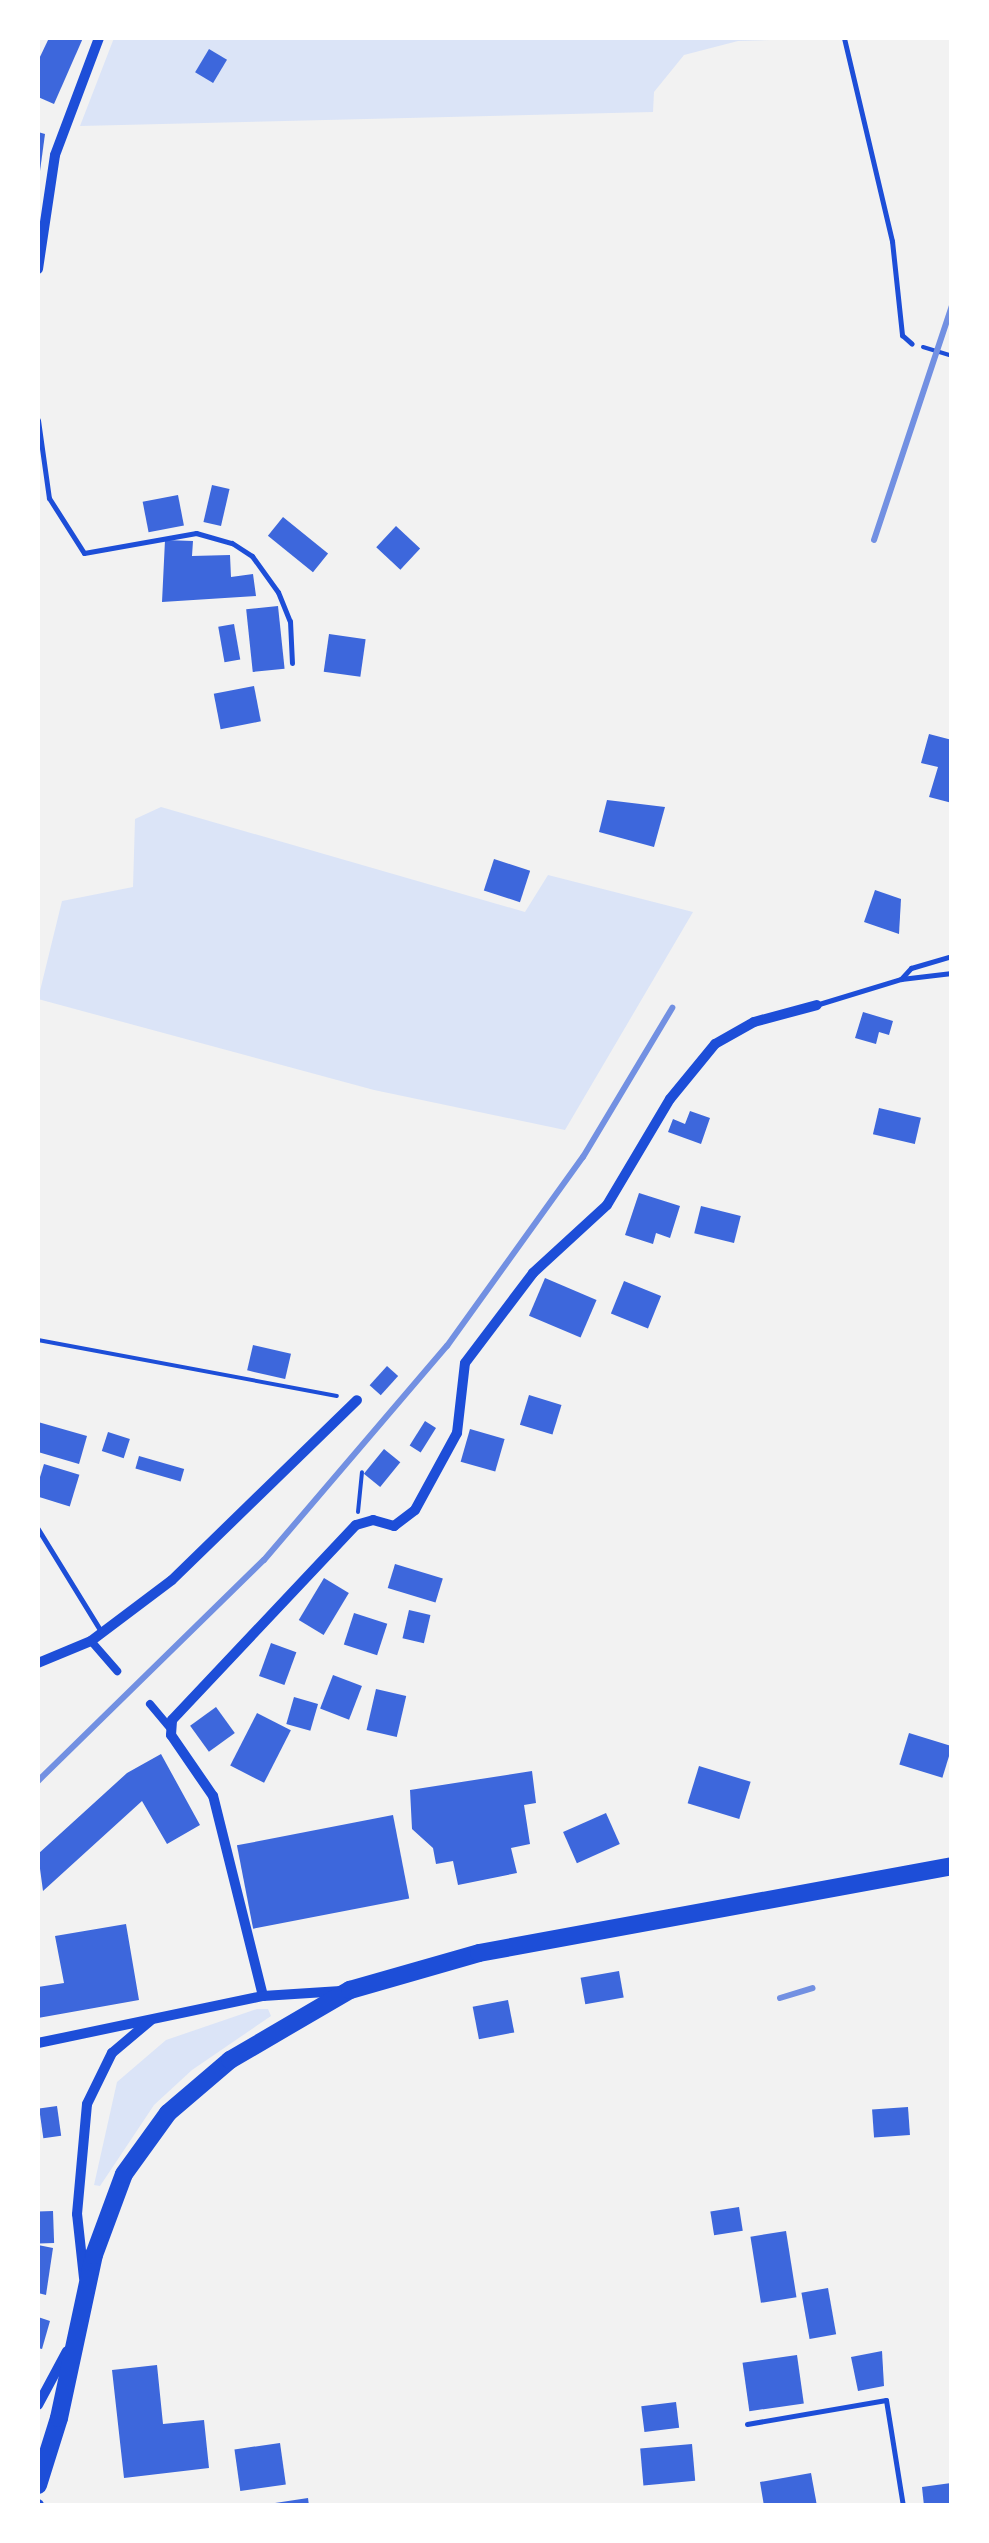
<!DOCTYPE html>
<html>
<head>
<meta charset="utf-8">
<style>
	body { margin:0 }
	#map { position:relative; width:989px; height:2543px; overflow:hidden; background:#f2f2f2; font-family:Inter,sans-serif }
	div>[style] { position:absolute }
	[style*='--x'] { left:calc(var(--x)*1px); top:calc(var(--y)*1px); width:calc(var(--w)*1px); rotate:calc(var(--a)*1deg) }
	.green>* { inset:0; background:#dbe4f7 }
	.building>* { inset:0; background:#3d67dc; transform-origin:0 0 }
	.path>* { height:4px; margin:-2px; padding:0 2px; transform-origin:2px; border-radius:2px; background:#1d4ed8 }
	.service>* { height:5px; margin:-2.5px; padding:0 2.5px; transform-origin:2.5px; border-radius:2.5px; background:#1d4ed8 }
	.pedestrian>* { height:8px; margin:-4px; padding:0 4px; transform-origin:4px; border-radius:4px; background:#1d4ed8 }
	.minor>* { height:10px; margin:-5px; padding:0 5px; transform-origin:5px; border-radius:5px; background:#1d4ed8 }
	.tertiary>* { height:12px; margin:-6px; padding:0 6px; transform-origin:6px; border-radius:6px; background:#1d4ed8 }
	.primary>* { height:18px; margin:-9px; padding:0 9px; transform-origin:9px; border-radius:9px; background:#1d4ed8 }
	.rail>* { height:6px; margin:-3px; padding:0 3px; transform-origin:3px; border-radius:3px; background:#7290e2 }
	span { translate:-50% -50%; white-space:nowrap; text-align:center; line-height:1.15; -webkit-text-stroke:8px #fff; paint-order:stroke }
	.frame { position:absolute; inset:0; border:40px solid #fff; pointer-events:none }
</style>
</head>
<body>
<div id="map">
	<div class="green">
		<i style="clip-path:polygon(114px 38px,830px 38px,738px 41px,684px 55px,654px 92px,653px 112px,80px 126px)"></i>
		<i style="clip-path:polygon(161px 807px,525px 912px,548px 875px,693px 912px,565px 1130px,374px 1090px,38px 999px,62px 901px,133px 887px,135px 819px)"></i>
		<i style="clip-path:polygon(257px 2009px,268px 2009px,271px 2016px,192px 2070px,154px 2105px,100px 2186px,94px 2185px,117px 2082px,166px 2040px)"></i>
	</div>
	<div class="building">
		<i style="clip-path:polygon(49px 38px,83px 38px,54px 104px,38px 97px,38px 61px)"></i>
		<i style="left:209px;top:49px;width:21px;height:27px;rotate:31deg"></i>
		<i style="clip-path:polygon(38px 132px,45px 134px,40px 171px,38px 171px)"></i>
		<i style="left:212px;top:485px;width:18px;height:38px;rotate:13deg"></i>
		<i style="left:178px;top:495px;width:31px;height:36px;rotate:79deg"></i>
		<i style="left:283px;top:517px;width:58px;height:24px;rotate:39deg"></i>
		<i style="left:396px;top:526px;width:33px;height:29px;rotate:43deg"></i>
		<i style="clip-path:polygon(165px 540px,193px 541px,192px 556px,230px 555px,231px 577px,253px 574px,256px 596px,162px 602px)"></i>
		<i style="left:278px;top:606px;width:63px;height:32px;rotate:84deg"></i>
		<i style="left:234px;top:624px;width:36px;height:16px;rotate:80deg"></i>
		<i style="left:329px;top:634px;width:37px;height:38px;rotate:8deg"></i>
		<i style="left:254px;top:686px;width:36px;height:41px;rotate:79deg"></i>
		<i style="clip-path:polygon(929px 734px,952px 740px,952px 803px,929px 797px,938px 767px,921px 763px)"></i>
		<i style="clip-path:polygon(607px 800px,665px 807px,654px 847px,599px 832px)"></i>
		<i style="left:494px;top:859px;width:38px;height:33px;rotate:18deg"></i>
		<i style="clip-path:polygon(875px 890px,901px 899px,899px 934px,864px 922px)"></i>
		<i style="clip-path:polygon(863px 1012px,893px 1021px,889px 1035px,879px 1032px,876px 1044px,855px 1038px)"></i>
		<i style="left:879px;top:1108px;width:43px;height:27px;rotate:13deg"></i>
		<i style="clip-path:polygon(690px 1111px,710px 1118px,701px 1144px,668px 1132px,673px 1119px,685px 1124px)"></i>
		<i style="clip-path:polygon(639px 1193px,680px 1206px,670px 1238px,656px 1233px,653px 1244px,625px 1235px)"></i>
		<i style="left:701px;top:1206px;width:41px;height:28px;rotate:14deg"></i>
		<i style="left:545px;top:1278px;width:56px;height:41px;rotate:23deg"></i>
		<i style="left:624px;top:1281px;width:40px;height:35px;rotate:22deg"></i>
		<i style="left:253px;top:1345px;width:39px;height:26px;rotate:13deg"></i>
		<i style="left:387px;top:1366px;width:15px;height:26px;rotate:42deg"></i>
		<i style="left:529px;top:1395px;width:34px;height:31px;rotate:17deg"></i>
		<i style="left:425px;top:1421px;width:13px;height:29px;rotate:32deg"></i>
		<i style="clip-path:polygon(38px 1422px,87px 1436px,79px 1464px,38px 1452px)"></i>
		<i style="left:470px;top:1429px;width:36px;height:34px;rotate:16deg"></i>
		<i style="left:108px;top:1432px;width:23px;height:20px;rotate:18deg"></i>
		<i style="left:384px;top:1449px;width:21px;height:32px;rotate:39deg"></i>
		<i style="left:139px;top:1456px;width:47px;height:13px;rotate:16deg"></i>
		<i style="left:44px;top:1464px;width:37px;height:33px;rotate:17deg"></i>
		<i style="left:395px;top:1564px;width:50px;height:25px;rotate:17deg"></i>
		<i style="left:324px;top:1578px;width:29px;height:49px;rotate:31deg"></i>
		<i style="left:409px;top:1610px;width:22px;height:29px;rotate:13deg"></i>
		<i style="left:354px;top:1613px;width:35px;height:33px;rotate:18deg"></i>
		<i style="left:271px;top:1643px;width:27px;height:35px;rotate:20deg"></i>
		<i style="left:333px;top:1675px;width:31px;height:36px;rotate:21deg"></i>
		<i style="left:376px;top:1689px;width:31px;height:42px;rotate:13deg"></i>
		<i style="left:294px;top:1697px;width:25px;height:28px;rotate:16deg"></i>
		<i style="left:216px;top:1707px;width:32px;height:32px;rotate:54deg"></i>
		<i style="left:257px;top:1713px;width:38px;height:59px;rotate:27deg"></i>
		<i style="left:909px;top:1733px;width:45px;height:33px;rotate:17deg"></i>
		<i style="clip-path:polygon(161px 1754px,200px 1825px,167px 1844px,142px 1801px,43px 1891px,38px 1854px,127px 1773px)"></i>
		<i style="left:699px;top:1766px;width:54px;height:39px;rotate:17deg"></i>
		<i style="clip-path:polygon(532px 1771px,536px 1803px,524px 1805px,530px 1844px,511px 1848px,517px 1873px,458px 1885px,453px 1861px,436px 1864px,433px 1848px,412px 1829px,410px 1790px)"></i>
		<i style="left:606px;top:1813px;width:34px;height:47px;rotate:66deg"></i>
		<i style="left:393px;top:1815px;width:85px;height:159px;rotate:79deg"></i>
		<i style="clip-path:polygon(126px 1924px,139px 2000px,38px 2018px,38px 1987px,64px 1983px,55px 1936px)"></i>
		<i style="left:619px;top:1971px;width:27px;height:39px;rotate:80deg"></i>
		<i style="left:508px;top:2000px;width:33px;height:36px;rotate:79deg"></i>
		<i style="left:57px;top:2106px;width:30px;height:18px;rotate:82deg"></i>
		<i style="left:908px;top:2107px;width:28px;height:36px;rotate:86deg"></i>
		<i style="left:739px;top:2207px;width:24px;height:29px;rotate:81deg"></i>
		<i style="left:53px;top:2211px;width:32px;height:15px;rotate:88deg"></i>
		<i style="left:786px;top:2231px;width:67px;height:36px;rotate:81deg"></i>
		<i style="clip-path:polygon(38px 2245px,53px 2248px,46px 2295px,38px 2293px)"></i>
		<i style="left:828px;top:2288px;width:47px;height:27px;rotate:80deg"></i>
		<i style="clip-path:polygon(38px 2317px,50px 2321px,42px 2349px,38px 2348px)"></i>
		<i style="clip-path:polygon(882px 2351px,884px 2386px,858px 2391px,851px 2357px)"></i>
		<i style="left:797px;top:2355px;width:49px;height:55px;rotate:82deg"></i>
		<i style="clip-path:polygon(157px 2365px,163px 2424px,204px 2420px,209px 2468px,124px 2478px,112px 2370px)"></i>
		<i style="left:676px;top:2402px;width:26px;height:35px;rotate:83deg"></i>
		<i style="left:280px;top:2443px;width:42px;height:46px;rotate:82deg"></i>
		<i style="left:692px;top:2444px;width:37px;height:52px;rotate:85deg"></i>
		<i style="clip-path:polygon(811px 2473px,817px 2506px,764px 2506px,760px 2482px)"></i>
		<i style="clip-path:polygon(951px 2483px,952px 2506px,924px 2506px,922px 2487px)"></i>
		<i style="clip-path:polygon(308px 2498px,309px 2506px,275px 2506px,275px 2503px)"></i>
	</div>
	<div class="path">
		<i style="--x:923;--y:347;--w:30;--a:17"></i>
		<i style="--x:38;--y:1340;--w:304;--a:10.6"></i>
		<i style="--x:358;--y:1512;--w:40;--a:-84.3"></i>
	</div>
	<div class="service">
		<i style="--x:844;--y:38;--w:209;--a:76.7"></i>
		<i style="--x:892;--y:241;--w:95;--a:83.9"></i>
		<i style="--x:902;--y:335;--w:13;--a:42"></i>
		<i style="--x:38;--y:420;--w:79;--a:82"></i>
		<i style="--x:49;--y:498;--w:65;--a:57.5"></i>
		<i style="--x:84;--y:553;--w:114;--a:-10.1"></i>
		<i style="--x:196;--y:533;--w:37;--a:16"></i>
		<i style="--x:232;--y:543;--w:24;--a:33"></i>
		<i style="--x:252;--y:556;--w:44;--a:54.2"></i>
		<i style="--x:278;--y:592;--w:31;--a:68"></i>
		<i style="--x:290;--y:621;--w:42;--a:87.3"></i>
		<i style="--x:901;--y:979;--w:15;--a:-48"></i>
		<i style="--x:911;--y:968;--w:43;--a:-16.3"></i>
		<i style="--x:819;--y:1004;--w:86;--a:-17"></i>
		<i style="--x:901;--y:979;--w:51;--a:-6.7"></i>
		<i style="--x:38;--y:1529;--w:122;--a:58.4"></i>
		<i style="--x:747;--y:2424;--w:141;--a:-9.8"></i>
		<i style="--x:886;--y:2400;--w:107;--a:80.9"></i>
	</div>
	<div class="pedestrian">
		<i style="--x:91;--y:1641;--w:40;--a:49"></i>
		<i style="--x:150;--y:1704;--w:30;--a:50"></i>
	</div>
	<div class="minor">
		<i style="--x:38;--y:269;--w:115;--a:-81.5"></i>
		<i style="--x:55;--y:155;--w:125;--a:-69.4"></i>
		<i style="--x:38;--y:1663;--w:57;--a:-22.5"></i>
		<i style="--x:91;--y:1641;--w:101;--a:-37"></i>
		<i style="--x:172;--y:1580;--w:258;--a:-44.2"></i>
		<i style="--x:263;--y:1996;--w:206;--a:-104"></i>
		<i style="--x:213;--y:1796;--w:74;--a:-124.5"></i>
		<i style="--x:171;--y:1735;--w:15;--a:-86"></i>
		<i style="--x:172;--y:1720;--w:268;--a:-46.7"></i>
		<i style="--x:356;--y:1525;--w:18;--a:-16"></i>
		<i style="--x:373;--y:1520;--w:22;--a:16"></i>
		<i style="--x:394;--y:1526;--w:26;--a:-37"></i>
		<i style="--x:415;--y:1510;--w:88;--a:-61.4"></i>
		<i style="--x:457;--y:1433;--w:70;--a:-83.5"></i>
		<i style="--x:465;--y:1363;--w:113;--a:-52.9"></i>
		<i style="--x:533;--y:1273;--w:100;--a:-42.6"></i>
		<i style="--x:607;--y:1205;--w:123;--a:-59.3"></i>
		<i style="--x:670;--y:1099;--w:71;--a:-50.7"></i>
		<i style="--x:715;--y:1044;--w:45;--a:-29.4"></i>
		<i style="--x:754;--y:1022;--w:65;--a:-15.1"></i>
		<i style="--x:38;--y:2043;--w:230;--a:-11.8"></i>
		<i style="--x:263;--y:1996;--w:78;--a:-3.7"></i>
		<i style="--x:84;--y:2278;--w:64;--a:-96.2"></i>
		<i style="--x:77;--y:2214;--w:110;--a:-84.8"></i>
		<i style="--x:87;--y:2104;--w:57;--a:-63.9"></i>
		<i style="--x:112;--y:2053;--w:51;--a:-40.2"></i>
		<i style="--x:38;--y:2405;--w:61;--a:-61.8"></i>
	</div>
	<div class="tertiary">
		<i style="--x:38;--y:2505;--w:1;--a:90"></i>
	</div>
	<div class="primary">
		<i style="--x:38;--y:2485;--w:70;--a:-72.6"></i>
		<i style="--x:59;--y:2418;--w:167;--a:-77.9"></i>
		<i style="--x:94;--y:2255;--w:86;--a:-69.7"></i>
		<i style="--x:124;--y:2174;--w:75;--a:-54.2"></i>
		<i style="--x:168;--y:2113;--w:82;--a:-40.5"></i>
		<i style="--x:230;--y:2060;--w:139;--a:-30.3"></i>
		<i style="--x:350;--y:1990;--w:134;--a:-16"></i>
		<i style="--x:479;--y:1953;--w:481;--a:-10.4"></i>
	</div>
	<div class="rail">
		<i style="--x:874;--y:540;--w:248;--a:-71.6"></i>
		<i style="--x:38;--y:1781;--w:316;--a:-44.4"></i>
		<i style="--x:264;--y:1560;--w:282;--a:-49.5"></i>
		<i style="--x:447;--y:1346;--w:233;--a:-54.3"></i>
		<i style="--x:583;--y:1157;--w:174;--a:-59.1"></i>
		<i style="--x:780;--y:1998;--w:34;--a:-17"></i>
	</div>
	<div class="frame"></div>
</div>
</body>
</html>
